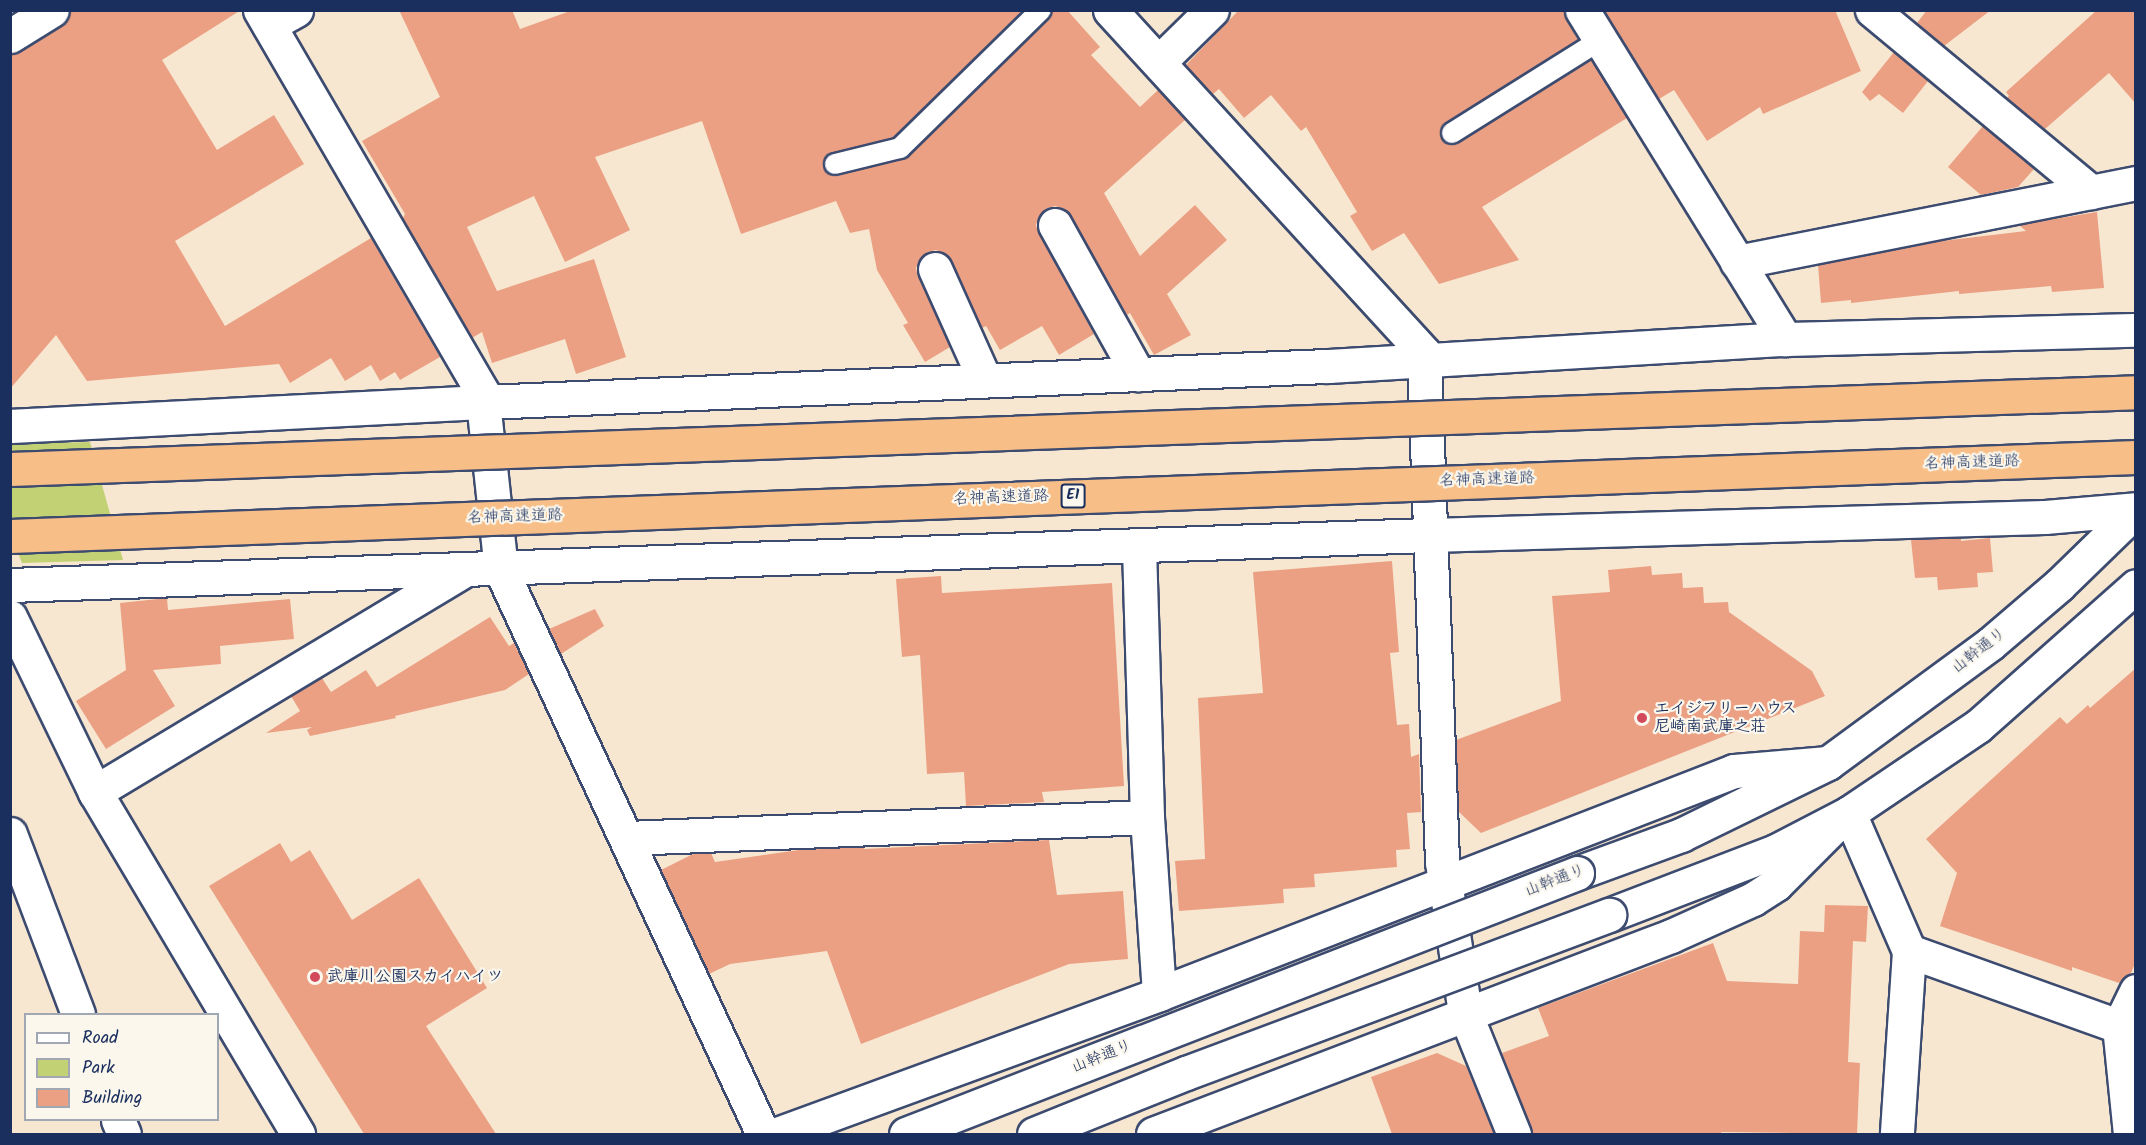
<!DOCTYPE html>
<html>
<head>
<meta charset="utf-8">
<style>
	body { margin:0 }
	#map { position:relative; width:2146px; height:1145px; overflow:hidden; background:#f7e7d1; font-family:Kalam,"Klee One",sans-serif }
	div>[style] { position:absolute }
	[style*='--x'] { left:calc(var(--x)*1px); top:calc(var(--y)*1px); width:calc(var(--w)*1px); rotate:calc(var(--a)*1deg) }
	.green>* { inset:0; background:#c2d174 }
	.building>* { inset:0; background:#eba083 }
	.roads { filter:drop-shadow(2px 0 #3c4b6f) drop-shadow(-2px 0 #3c4b6f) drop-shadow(0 2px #3c4b6f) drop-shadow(0 -2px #3c4b6f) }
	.service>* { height:20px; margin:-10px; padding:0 10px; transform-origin:10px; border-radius:10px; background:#fff }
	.minor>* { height:33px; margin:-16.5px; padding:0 16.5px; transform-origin:16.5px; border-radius:16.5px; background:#fff }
	.tertiary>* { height:33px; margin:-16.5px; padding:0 16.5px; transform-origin:16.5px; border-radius:16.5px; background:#fff }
	.bridges { filter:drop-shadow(2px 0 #3c4b6f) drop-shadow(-2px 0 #3c4b6f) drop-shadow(0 2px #3c4b6f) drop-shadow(0 -2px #3c4b6f) }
	.tertiary-bridge>* { height:33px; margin:-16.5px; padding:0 16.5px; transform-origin:16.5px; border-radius:16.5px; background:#fff }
	.motorway-bridge>* { height:33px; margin:-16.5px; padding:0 16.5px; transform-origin:16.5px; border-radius:16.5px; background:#f7be87 }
	.dots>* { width:16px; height:16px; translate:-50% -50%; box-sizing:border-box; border:3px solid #fbf7ec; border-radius:50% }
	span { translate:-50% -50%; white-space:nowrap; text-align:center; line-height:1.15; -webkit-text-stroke:4.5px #fbf7ec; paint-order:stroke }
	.shield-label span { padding:2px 4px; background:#fbf7ec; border:2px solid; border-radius:4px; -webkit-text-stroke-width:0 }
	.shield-label { font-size:15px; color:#1b2f5e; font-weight:700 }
	.street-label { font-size:16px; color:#1b2f5e }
	.poi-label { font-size:16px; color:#1b2f5e; font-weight:700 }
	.left { translate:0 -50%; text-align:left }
	.frame { position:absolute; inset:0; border:12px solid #1b2f5e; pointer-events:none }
	.legend { position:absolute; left:24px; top:1013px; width:195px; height:108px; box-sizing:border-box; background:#fbf7ec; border:2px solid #a1a7b3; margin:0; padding:8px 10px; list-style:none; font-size:18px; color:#1b2f5e }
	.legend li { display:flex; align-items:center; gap:12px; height:30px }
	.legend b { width:30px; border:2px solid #a1a7b3 }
</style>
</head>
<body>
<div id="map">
	<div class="green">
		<i style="clip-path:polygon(90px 442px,123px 560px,22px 563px,11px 535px,10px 444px)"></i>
	</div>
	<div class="building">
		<i style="clip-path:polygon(71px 10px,241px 10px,162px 60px,217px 150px,274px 115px,304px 164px,175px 241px,225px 326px,371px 238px,440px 357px,400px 380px,395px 372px,380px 381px,371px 365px,345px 381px,331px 358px,290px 383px,279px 364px,87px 381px,56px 335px,10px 389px,10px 55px,20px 52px,62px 26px,68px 19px)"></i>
		<i style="clip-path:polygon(399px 10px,512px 10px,520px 29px,573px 10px,1023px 10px,894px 137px,827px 155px,824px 167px,827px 173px,837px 176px,908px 157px,1049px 19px,1053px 10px,1067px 10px,1100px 47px,1091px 55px,1140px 107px,1158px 90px,1185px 120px,1104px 193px,1140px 256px,1195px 205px,1227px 240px,1167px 294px,1191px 335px,1154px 355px,1130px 313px,1127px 315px,1071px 216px,1064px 209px,1055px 206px,1045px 209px,1039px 216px,1036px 225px,1039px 234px,1094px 334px,1059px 355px,1042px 326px,1000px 350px,986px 326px,982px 328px,952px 261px,945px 254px,936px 250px,928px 252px,920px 259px,916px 268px,918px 276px,950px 347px,925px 362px,903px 325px,908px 323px,877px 270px,869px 229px,850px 233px,836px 201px,741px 234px,702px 121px,595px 157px,630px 230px,565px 262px,534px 196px,467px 227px,497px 291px,594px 259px,626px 357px,576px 374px,565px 339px,492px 363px,482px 332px,472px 338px,403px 218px,405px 214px,362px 141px,440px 97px)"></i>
		<i style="clip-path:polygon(1239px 10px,1563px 10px,1578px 40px,1446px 123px,1441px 128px,1442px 139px,1447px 144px,1458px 143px,1591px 60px,1627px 118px,1482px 207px,1519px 260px,1439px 284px,1404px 233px,1372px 251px,1350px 216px,1357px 212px,1306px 127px,1301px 131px,1271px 95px,1244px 118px,1219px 89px,1213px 94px,1186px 65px)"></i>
		<i style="clip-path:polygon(1604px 10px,1835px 10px,1861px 71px,1763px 114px,1760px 107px,1707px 141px,1674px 90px,1659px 99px)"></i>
		<i style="clip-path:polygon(1927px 10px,1991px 10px,1944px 46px,1917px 23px)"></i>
		<i style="clip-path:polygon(2097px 10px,2136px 10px,2136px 104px,2109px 73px,2045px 129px,2007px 98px,2009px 96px,2006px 92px)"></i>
		<i style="clip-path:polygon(1894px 52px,1928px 81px,1903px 113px,1879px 94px,1870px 101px,1862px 92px)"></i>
		<i style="clip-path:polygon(1983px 126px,2034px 169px,2018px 187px,1981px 195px,1948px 167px)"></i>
		<i style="clip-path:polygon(2097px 212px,2104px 288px,2052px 292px,2051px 286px,1959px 294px,1959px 291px,1851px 303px,1851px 300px,1821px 303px,1818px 265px,1942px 241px,2026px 231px,2019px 225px)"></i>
		<i style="clip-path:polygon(1961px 538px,1961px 541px,1990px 538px,1993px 572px,1977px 573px,1978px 587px,1938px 590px,1937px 577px,1915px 578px,1911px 540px)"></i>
		<i style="clip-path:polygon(1392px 561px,1399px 652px,1390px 653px,1397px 725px,1409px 724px,1411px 757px,1419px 754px,1421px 812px,1407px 813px,1410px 849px,1396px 850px,1397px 867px,1314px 874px,1315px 887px,1283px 889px,1284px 903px,1179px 911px,1175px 861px,1205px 859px,1198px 698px,1263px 693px,1253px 572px)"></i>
		<i style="clip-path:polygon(1651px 566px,1652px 575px,1682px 573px,1683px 588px,1703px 587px,1704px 603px,1728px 602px,1729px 612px,1812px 671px,1825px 696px,1481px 833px,1459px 812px,1456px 740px,1561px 701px,1552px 596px,1610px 592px,1608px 570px)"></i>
		<i style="clip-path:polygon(941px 576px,942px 593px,1112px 583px,1124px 786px,1042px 792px,1044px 802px,966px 806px,964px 772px,927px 774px,920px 655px,902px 657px,896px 579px)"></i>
		<i style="clip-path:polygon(167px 598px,168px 610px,290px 599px,294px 639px,220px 646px,221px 664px,153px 670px,175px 706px,106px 749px,76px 701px,126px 670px,120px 603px)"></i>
		<i style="clip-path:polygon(595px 609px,604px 626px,561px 654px,549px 629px)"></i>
		<i style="clip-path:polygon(490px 617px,509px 646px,514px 643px,529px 674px,505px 690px,395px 716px,396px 718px,310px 736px,307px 730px,312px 727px,266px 733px,300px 711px,291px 696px,322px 678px,331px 692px,366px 670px,377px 687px)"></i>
		<i style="clip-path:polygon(2136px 668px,2136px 961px,2131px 973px,2119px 983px,2072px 967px,2072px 971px,1940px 926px,1957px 873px,1926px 839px,2060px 717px,2067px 724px,2088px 705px,2090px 708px)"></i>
		<i style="clip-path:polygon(1049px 840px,1057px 895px,1123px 891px,1128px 959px,1069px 964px,861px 1044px,827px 951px,730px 964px,709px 974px,661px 870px,693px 854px,711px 853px,715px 862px,799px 850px,864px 847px,864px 849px)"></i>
		<i style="clip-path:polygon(280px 843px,291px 862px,310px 850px,352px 920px,419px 878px,487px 988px,426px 1026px,496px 1134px,364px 1134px,209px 886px)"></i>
		<i style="clip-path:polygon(1825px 905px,1868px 906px,1866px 942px,1853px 941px,1848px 1062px,1860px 1063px,1857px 1134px,1721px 1132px,1722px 1134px,1532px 1134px,1502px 1053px,1549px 1036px,1538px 1008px,1713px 943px,1727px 981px,1798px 984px,1800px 931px,1824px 932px)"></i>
		<i style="clip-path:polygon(1437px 1053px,1466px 1066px,1494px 1134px,1392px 1134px,1371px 1077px)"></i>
	</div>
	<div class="roads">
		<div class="service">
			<i style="--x:1452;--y:133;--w:175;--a:-32.1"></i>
			<i style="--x:835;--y:164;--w:67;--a:-13.8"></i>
			<i style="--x:900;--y:148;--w:197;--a:-44.4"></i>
		</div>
		<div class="minor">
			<i style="--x:260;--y:10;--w:442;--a:59.8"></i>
			<i style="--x:482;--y:392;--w:179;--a:83.9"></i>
			<i style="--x:501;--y:570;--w:622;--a:65.08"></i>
			<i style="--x:1582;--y:10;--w:387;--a:58.3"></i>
			<i style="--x:1872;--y:10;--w:285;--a:39.7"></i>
			<i style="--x:269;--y:25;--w:31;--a:-29"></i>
			<i style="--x:10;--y:36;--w:49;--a:-31.8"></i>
			<i style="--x:1159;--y:62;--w:74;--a:-44.5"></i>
			<i style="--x:1055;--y:225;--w:171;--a:60.9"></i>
			<i style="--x:1737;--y:262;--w:407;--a:-11.2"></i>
			<i style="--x:935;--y:269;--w:122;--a:65.8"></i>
			<i style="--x:1424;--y:361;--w:501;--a:87.94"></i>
			<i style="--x:1442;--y:862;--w:153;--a:81.3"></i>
			<i style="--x:1465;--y:1013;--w:131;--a:68"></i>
			<i style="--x:10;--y:426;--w:476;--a:-2.9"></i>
			<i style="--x:485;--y:402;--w:844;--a:-2.45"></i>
			<i style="--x:1328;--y:366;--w:458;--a:-3.4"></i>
			<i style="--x:1785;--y:339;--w:351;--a:-1.5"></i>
			<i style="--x:1139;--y:547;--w:270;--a:88.3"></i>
			<i style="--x:1147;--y:817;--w:177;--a:86.1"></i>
			<i style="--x:10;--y:585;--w:1421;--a:-2.02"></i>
			<i style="--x:1430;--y:535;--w:615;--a:-1.68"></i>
			<i style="--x:2045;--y:517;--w:91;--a:-5"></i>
			<i style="--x:10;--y:617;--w:195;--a:64.1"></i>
			<i style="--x:95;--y:792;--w:398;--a:59.3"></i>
			<i style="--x:95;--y:792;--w:427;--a:-31"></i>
			<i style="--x:1849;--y:813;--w:150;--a:66.5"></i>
			<i style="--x:1909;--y:951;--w:183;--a:93.8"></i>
			<i style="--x:10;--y:834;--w:192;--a:69.3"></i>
			<i style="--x:627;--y:838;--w:520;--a:-2.31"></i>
			<i style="--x:1909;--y:951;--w:223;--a:19.7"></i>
			<i style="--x:2119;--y:1026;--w:17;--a:10"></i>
			<i style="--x:118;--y:1120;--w:15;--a:67"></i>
			<i style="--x:2130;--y:1134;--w:109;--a:-95.8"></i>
			<i style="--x:2119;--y:1026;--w:39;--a:-64"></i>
		</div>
		<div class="tertiary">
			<i style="--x:1110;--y:10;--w:465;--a:47.5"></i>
			<i style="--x:1424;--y:353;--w:8;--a:90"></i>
			<i style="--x:1577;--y:873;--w:111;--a:-20.1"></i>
			<i style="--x:1681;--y:835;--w:164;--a:-26.1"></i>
			<i style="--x:1828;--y:763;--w:201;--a:-36.3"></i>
			<i style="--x:1990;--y:644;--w:91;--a:-40.5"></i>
			<i style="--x:2059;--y:585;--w:107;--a:-44.2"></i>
			<i style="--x:1609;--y:915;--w:179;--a:-21"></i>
			<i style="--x:1776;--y:851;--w:82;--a:-27.5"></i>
			<i style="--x:1849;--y:813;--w:156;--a:-34"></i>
			<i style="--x:1978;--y:726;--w:211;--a:-41.5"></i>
			<i style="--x:777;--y:1134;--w:407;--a:-20.1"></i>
			<i style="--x:1159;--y:994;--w:617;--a:-21.2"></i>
			<i style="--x:1734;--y:771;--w:94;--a:-4.9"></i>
			<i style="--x:1153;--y:1134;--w:555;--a:-20.92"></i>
			<i style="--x:1671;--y:936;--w:90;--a:-24.3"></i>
			<i style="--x:1753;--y:899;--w:27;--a:-33"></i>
			<i style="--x:1776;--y:884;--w:96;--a:-45"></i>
		</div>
	</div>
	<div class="bridges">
		<div class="tertiary-bridge">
			<i style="--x:906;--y:1134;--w:720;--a:-21.25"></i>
			<i style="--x:1034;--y:1134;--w:164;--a:-21.9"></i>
			<i style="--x:1186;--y:1073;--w:452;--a:-20.5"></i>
		</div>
		<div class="motorway-bridge">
			<i style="--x:10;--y:469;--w:2127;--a:-2.07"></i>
			<i style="--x:10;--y:536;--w:2127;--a:-2.13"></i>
		</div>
	</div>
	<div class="dots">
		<i style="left:1642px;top:718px;background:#d1495b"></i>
		<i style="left:315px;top:977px;background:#d1495b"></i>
	</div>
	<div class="shield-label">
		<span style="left:1073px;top:496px">E1</span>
	</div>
	<div class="street-label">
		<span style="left:1972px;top:463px;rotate:-2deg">名神高速道路</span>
		<span style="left:1487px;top:480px;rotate:-2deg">名神高速道路</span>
		<span style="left:1001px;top:498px;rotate:-2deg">名神高速道路</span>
		<span style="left:515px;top:517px;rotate:-2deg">名神高速道路</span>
		<span style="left:1979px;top:651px;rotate:-38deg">山幹通り</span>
		<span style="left:1555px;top:881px;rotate:-21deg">山幹通り</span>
		<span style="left:1102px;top:1057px;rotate:-22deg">山幹通り</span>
	</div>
	<div class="poi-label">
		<span class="left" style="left:1654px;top:718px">エイジフリーハウス<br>尼崎南武庫之荘</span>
		<span class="left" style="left:327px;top:977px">武庫川公園スカイハイツ</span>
	</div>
	<div class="frame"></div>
	<ul class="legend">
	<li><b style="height:8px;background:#fff"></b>Road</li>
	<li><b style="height:16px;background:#c2d174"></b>Park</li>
	<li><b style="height:16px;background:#eba083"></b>Building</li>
	</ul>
</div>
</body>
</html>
